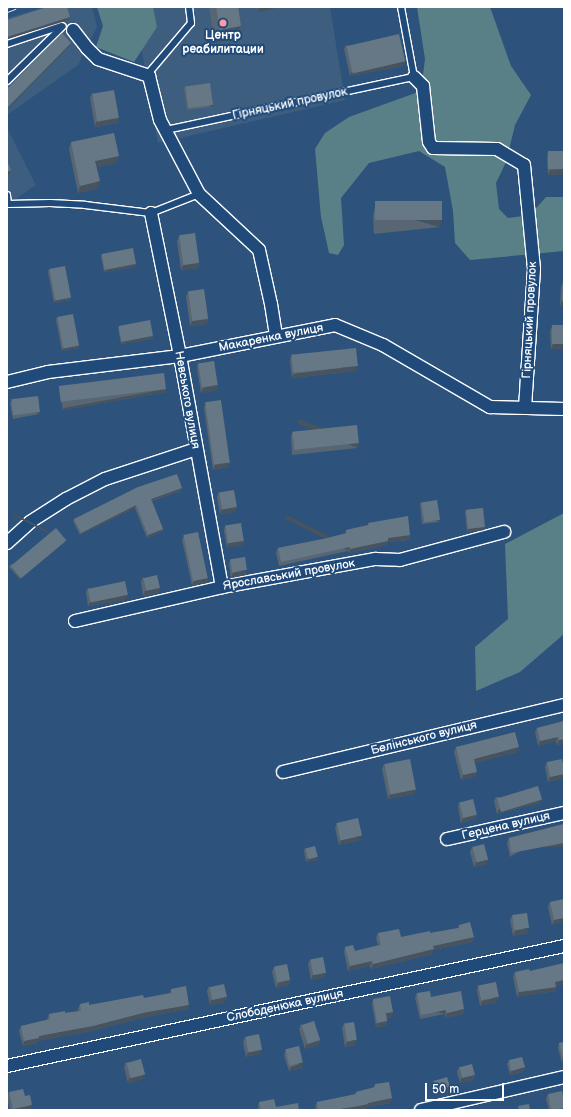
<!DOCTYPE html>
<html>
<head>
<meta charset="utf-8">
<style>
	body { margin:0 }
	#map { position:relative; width:571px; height:1117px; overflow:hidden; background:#2d537c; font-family:"Balsamiq Sans",sans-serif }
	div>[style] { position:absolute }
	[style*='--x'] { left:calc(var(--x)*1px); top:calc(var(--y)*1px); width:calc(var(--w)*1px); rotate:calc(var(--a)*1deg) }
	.built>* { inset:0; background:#3e5e7f }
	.green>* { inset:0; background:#588086 }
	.roads { filter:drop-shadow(1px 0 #fff) drop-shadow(-1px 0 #fff) drop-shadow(0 1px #fff) drop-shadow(0 -1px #fff) }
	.lane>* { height:6px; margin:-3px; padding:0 3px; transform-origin:3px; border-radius:3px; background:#1f4a7a }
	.street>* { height:12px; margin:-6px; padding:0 6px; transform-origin:6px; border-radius:6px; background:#1f4a7a }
	.rail>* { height:4.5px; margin-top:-2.25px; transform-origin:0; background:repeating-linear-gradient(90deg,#1f4a7a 0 9px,#fff 0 18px); box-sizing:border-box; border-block:1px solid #fff }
	.wall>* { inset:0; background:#586673 }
	.shaded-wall>* { inset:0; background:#47535e; transform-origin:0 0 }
	.building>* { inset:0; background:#667786; transform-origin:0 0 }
	.dots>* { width:11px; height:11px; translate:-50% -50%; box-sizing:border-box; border:2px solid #1f4a7a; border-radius:50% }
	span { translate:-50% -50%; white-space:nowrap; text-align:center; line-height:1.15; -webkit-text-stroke:4px #1f4a7a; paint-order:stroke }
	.poi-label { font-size:12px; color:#fff; font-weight:700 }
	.street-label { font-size:12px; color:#fff }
	.frame { position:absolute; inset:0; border:8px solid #fff; pointer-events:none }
	.scale { position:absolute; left:425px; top:1083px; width:79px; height:18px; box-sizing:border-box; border:2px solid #fff; border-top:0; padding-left:5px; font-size:12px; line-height:14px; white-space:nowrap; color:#fff; -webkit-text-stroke:3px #1f4a7a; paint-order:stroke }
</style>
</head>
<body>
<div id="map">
	<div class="built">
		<i style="clip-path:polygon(45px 7px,92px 7px,97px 27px,78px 65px,7px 115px,7px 18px)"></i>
		<i style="clip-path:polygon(134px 7px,330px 7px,345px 100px,158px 143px)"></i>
		<i style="clip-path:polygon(7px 128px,36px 185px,7px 205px)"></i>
	</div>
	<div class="green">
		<i style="clip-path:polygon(97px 7px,153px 7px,157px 27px,134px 62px,96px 47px,103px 26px)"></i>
		<i style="clip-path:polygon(417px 7px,490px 7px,511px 66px,531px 95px,515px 125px,506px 162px,496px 183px,499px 209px,508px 218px,530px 215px,546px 197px,564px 197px,564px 251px,470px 260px,455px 243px,453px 211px,445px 167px,419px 151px,369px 163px,341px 198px,344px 245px,338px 255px,329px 253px,321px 217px,315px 149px,325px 133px,349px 117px,421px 91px,425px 59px)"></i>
		<i style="clip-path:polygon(564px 513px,564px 634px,520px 672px,476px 691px,475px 647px,508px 619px,505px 544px)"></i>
	</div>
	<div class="roads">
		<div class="lane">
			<i style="--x:7;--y:44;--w:57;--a:-18.4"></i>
			<i style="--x:147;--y:75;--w:68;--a:-49.8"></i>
			<i style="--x:191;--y:23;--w:16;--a:-97"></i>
			<i style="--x:7;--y:81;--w:78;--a:-44.5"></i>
			<i style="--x:166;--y:130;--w:254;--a:-12.1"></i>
			<i style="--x:414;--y:77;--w:71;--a:-100.5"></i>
			<i style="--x:7;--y:195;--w:9;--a:84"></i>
			<i style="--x:8;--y:204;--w:42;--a:-1.4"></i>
			<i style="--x:50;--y:203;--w:35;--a:3"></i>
			<i style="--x:85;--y:205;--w:66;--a:6.9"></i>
			<i style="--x:151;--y:213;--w:52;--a:-21.6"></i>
		</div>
		<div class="street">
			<i style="--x:73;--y:30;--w:23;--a:52"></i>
			<i style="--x:87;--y:48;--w:16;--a:45"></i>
			<i style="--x:98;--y:59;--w:54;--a:18.4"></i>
			<i style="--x:149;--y:76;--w:45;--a:76"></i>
			<i style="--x:160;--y:120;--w:84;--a:62.2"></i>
			<i style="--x:199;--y:194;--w:82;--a:43"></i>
			<i style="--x:259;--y:250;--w:55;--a:77.5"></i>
			<i style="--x:271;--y:304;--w:32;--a:81"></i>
			<i style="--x:414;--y:77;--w:13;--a:45"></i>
			<i style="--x:423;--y:86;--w:56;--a:83.9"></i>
			<i style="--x:429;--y:142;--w:7;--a:56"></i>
			<i style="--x:433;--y:148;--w:64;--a:0.9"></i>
			<i style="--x:497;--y:149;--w:31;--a:31"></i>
			<i style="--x:524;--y:165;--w:104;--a:84.5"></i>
			<i style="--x:534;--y:269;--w:139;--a:93.7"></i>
			<i style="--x:151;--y:213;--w:146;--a:78.5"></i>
			<i style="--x:180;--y:356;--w:235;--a:79.7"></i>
			<i style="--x:7;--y:382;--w:42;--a:-13.7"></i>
			<i style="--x:48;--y:372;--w:133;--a:-6.9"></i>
			<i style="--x:180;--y:356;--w:158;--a:-11.3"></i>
			<i style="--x:335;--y:325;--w:52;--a:22.6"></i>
			<i style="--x:383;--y:345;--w:124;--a:30.1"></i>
			<i style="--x:490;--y:407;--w:74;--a:1.5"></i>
			<i style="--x:7;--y:543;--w:31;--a:-42"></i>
			<i style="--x:30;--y:522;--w:43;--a:-32.6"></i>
			<i style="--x:66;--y:499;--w:44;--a:-27.1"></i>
			<i style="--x:105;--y:479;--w:96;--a:-18.2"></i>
			<i style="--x:75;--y:621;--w:151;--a:-13"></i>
			<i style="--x:222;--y:587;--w:156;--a:-10.4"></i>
			<i style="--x:375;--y:559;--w:25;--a:2"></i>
			<i style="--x:400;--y:560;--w:108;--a:-15.1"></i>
			<i style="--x:283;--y:772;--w:289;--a:-13.4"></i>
			<i style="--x:447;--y:839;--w:120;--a:-12.5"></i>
			<i style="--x:7;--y:1066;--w:570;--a:-12.16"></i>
			<i style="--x:421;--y:1110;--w:147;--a:-13"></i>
		</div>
	</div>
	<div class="rail">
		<i style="--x:7;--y:10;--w:9;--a:-21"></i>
	</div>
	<div class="wall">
		<i style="clip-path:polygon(209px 7px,238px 7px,241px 26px,237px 39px,215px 43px)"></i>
		<i style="clip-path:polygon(257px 7px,277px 7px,277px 8px,258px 12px)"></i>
		<i style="clip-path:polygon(346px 45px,405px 61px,403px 66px,350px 76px,344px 49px)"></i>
		<i style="clip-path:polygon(185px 87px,212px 107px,187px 110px,184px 89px)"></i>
		<i style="clip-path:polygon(92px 93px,119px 118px,118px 123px,95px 127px,90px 98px)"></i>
		<i style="clip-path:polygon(71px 142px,119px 156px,116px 163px,97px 167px,97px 189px,78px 193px,69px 149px)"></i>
		<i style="clip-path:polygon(564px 151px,564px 174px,548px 175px,547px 157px,548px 152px)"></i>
		<i style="clip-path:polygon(375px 208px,440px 227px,374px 234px,373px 215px)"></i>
		<i style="clip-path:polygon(179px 236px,199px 263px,198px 268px,181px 270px,177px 241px)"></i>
		<i style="clip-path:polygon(102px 254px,136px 264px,135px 267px,104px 272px,101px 256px)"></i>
		<i style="clip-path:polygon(49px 269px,71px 297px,70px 300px,54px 303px,48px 272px)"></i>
		<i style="clip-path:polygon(563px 282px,564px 282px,564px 306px,560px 306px,561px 287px)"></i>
		<i style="clip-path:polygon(188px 292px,208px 319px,206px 324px,190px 326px,186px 296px)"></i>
		<i style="clip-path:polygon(57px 317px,79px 345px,78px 348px,62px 351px,56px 320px)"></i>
		<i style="clip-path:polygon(564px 325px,564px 349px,551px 349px,550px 331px,552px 326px)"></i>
		<i style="clip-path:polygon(119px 326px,153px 336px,152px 339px,121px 344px,118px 328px)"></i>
		<i style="clip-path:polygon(291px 356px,356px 371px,292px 378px,290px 361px)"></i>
		<i style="clip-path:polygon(198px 363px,218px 385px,216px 390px,201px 393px,197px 368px)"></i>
		<i style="clip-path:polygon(166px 389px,166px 392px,63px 410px,60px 395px,60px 392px)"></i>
		<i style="clip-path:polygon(11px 401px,39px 414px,13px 419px,10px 404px)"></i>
		<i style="clip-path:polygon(205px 404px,230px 462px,228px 467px,213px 470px,204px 408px)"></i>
		<i style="clip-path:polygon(292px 433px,359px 443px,357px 448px,292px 455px,291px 437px)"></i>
		<i style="clip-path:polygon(182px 488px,181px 491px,152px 501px,163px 529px,163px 531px,147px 538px,135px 508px,80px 535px,73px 521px,74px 519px)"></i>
		<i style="clip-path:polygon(219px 492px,237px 507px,235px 512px,220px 514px,217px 497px)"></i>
		<i style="clip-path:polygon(421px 502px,440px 520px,439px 522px,422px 524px,420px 504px)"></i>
		<i style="clip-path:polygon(466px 510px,484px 530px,467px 532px,465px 512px)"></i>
		<i style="clip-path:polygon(368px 523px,410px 535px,409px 540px,388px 542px,386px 545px,349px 553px,348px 551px,279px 566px,276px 552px,278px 548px,323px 539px,345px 534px,346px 530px,368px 525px)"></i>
		<i style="clip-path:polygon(225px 526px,244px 541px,242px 545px,227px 548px,224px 531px)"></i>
		<i style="clip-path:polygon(184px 536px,208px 578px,207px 583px,192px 585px,182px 540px)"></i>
		<i style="clip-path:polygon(66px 540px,65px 542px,20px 579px,9px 567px,10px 565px)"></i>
		<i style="clip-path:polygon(230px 560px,246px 575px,231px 578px,229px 564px)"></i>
		<i style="clip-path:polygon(143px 577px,160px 588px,158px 593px,143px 596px,141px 582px)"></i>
		<i style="clip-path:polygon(88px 588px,126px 600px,88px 606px,86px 592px)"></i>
		<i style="clip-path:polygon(564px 721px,564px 744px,557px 745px,556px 741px,538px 746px,535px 732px,537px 728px)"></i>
		<i style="clip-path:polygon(456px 747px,517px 752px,475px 763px,476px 776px,461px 780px,454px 752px)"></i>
		<i style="clip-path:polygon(547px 762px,564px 769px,564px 777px,563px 778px,548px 782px,545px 767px)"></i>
		<i style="clip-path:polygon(384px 764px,416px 789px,414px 794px,388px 799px,382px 769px)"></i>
		<i style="clip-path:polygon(496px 797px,540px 803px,497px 814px,494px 801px)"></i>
		<i style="clip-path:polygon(459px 802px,477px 815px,475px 819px,461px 823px,458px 807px)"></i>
		<i style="clip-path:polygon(337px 823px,360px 840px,339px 845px,335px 828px)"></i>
		<i style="clip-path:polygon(564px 824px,510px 857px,507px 843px,509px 838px)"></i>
		<i style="clip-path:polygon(472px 847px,488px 859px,486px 864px,474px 867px,470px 852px)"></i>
		<i style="clip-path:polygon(305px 848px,317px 860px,306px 862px,304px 851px)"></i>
		<i style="clip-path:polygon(564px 899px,552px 925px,548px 907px,550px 902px)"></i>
		<i style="clip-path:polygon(512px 916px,528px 933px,513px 936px,510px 920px)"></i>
		<i style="clip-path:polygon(459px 925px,474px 937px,472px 942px,433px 950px,432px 954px,371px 969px,370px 966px,348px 971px,344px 952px,345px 947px,355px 951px,378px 945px,376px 938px,378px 933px,401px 937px,430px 933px,458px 928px)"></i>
		<i style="clip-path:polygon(310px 960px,325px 977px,311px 980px,308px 964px)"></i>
		<i style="clip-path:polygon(274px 967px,290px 980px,289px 985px,276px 988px,272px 972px)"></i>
		<i style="clip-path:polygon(530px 971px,564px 984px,556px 986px,555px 991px,517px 997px,513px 977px,515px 972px)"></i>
		<i style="clip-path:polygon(478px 985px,497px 1002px,480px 1006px,477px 990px)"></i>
		<i style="clip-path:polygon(209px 986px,225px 1002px,210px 1005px,207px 991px)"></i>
		<i style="clip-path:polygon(171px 989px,188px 1009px,145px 1017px,91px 1031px,38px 1041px,38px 1043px,23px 1046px,19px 1031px,21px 1026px,47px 1020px,49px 1014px,65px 1013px,78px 1011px,78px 1009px,80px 1004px,89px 1005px,144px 998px,170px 993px)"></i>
		<i style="clip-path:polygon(417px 993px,431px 997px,464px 1009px,463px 1014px,445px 1018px,445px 1014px,420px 1019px,415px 998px)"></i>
		<i style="clip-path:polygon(373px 999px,393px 1012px,391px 1017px,387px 1018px,387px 1021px,386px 1026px,376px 1027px,372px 1004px)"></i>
		<i style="clip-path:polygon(301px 1024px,320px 1040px,318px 1045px,305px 1049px,299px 1029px)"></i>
		<i style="clip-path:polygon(344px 1024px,355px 1045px,345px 1047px,342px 1028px)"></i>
		<i style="clip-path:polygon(245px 1037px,260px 1054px,246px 1057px,243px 1042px)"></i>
		<i style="clip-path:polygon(564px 1042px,564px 1062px,562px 1063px,558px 1048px,559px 1043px)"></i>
		<i style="clip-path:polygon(286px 1050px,302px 1068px,289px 1071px,284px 1055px)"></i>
		<i style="clip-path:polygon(509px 1060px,525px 1067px,523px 1072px,510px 1075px,507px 1064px)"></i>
		<i style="clip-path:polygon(126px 1062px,143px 1079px,128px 1083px,124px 1067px)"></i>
		<i style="clip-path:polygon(459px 1067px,475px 1075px,473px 1080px,460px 1083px,457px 1072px)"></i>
		<i style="clip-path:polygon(434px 1080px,450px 1087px,448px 1092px,435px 1095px,432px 1084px)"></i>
		<i style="clip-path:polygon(375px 1084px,392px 1098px,390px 1103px,367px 1107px,367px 1109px,363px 1110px,316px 1110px,315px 1107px,317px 1102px,355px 1095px,356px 1092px,373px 1088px)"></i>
		<i style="clip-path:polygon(9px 1092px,25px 1096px,31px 1110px,10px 1110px,7px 1097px)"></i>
		<i style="clip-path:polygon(548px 1094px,564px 1110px,549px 1110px,546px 1099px)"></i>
		<i style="clip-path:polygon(259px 1102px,276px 1107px,299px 1110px,258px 1110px,258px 1107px)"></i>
	</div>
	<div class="shaded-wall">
		<i style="clip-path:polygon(259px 7px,277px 7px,277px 8px,258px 12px)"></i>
		<i style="clip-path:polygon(70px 17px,69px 20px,7px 39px,7px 37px)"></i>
		<i style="clip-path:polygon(241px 26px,237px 39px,215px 43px,220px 30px)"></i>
		<i style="clip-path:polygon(71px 43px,70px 45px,7px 110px,7px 108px)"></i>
		<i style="clip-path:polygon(405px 61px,403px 66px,350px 76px,351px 72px)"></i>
		<i style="left:213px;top:105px;width:2px;height:25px;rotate:117deg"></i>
		<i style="clip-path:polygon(119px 118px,118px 123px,95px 127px,96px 122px)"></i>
		<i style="clip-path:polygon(119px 156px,116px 163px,93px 168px,95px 161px)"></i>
		<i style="clip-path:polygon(564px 169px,564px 174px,548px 175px,550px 170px)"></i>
		<i style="clip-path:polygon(11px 170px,9px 175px,7px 176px,7px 172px)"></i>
		<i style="clip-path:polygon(100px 181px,97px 189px,78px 193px,80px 186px)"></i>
		<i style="left:442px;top:220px;width:7px;height:65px;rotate:106deg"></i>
		<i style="clip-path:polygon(199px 263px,198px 268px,181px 270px,183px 265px)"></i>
		<i style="clip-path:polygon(136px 264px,135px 267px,104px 272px,105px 270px)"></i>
		<i style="clip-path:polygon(71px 297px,70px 300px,54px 303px,55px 300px)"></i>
		<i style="clip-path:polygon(562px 301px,564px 301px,564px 306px,560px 306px)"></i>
		<i style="clip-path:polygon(208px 319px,206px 324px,190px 326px,192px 321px)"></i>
		<i style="clip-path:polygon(153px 336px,152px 339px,121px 344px,122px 342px)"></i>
		<i style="clip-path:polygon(553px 344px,564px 344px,564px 349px,551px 349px)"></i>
		<i style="clip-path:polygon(79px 345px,78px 348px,62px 351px,63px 348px)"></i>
		<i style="clip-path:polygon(358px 366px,356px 371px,292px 378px,293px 374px)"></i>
		<i style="clip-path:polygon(218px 385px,216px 390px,201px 393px,203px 388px)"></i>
		<i style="clip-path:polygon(166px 389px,166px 392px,63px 410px,64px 408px)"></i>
		<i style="left:40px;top:412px;width:2px;height:26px;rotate:117deg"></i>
		<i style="left:359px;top:443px;width:5px;height:65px;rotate:112deg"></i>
		<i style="clip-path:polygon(230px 462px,228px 467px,213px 470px,215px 465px)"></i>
		<i style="clip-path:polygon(182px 488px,181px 491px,150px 501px,151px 499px)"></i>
		<i style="clip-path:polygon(136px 505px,135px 508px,80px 535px,81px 533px)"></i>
		<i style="clip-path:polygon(237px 507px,235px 512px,220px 514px,221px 510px)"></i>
		<i style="left:440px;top:520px;width:2px;height:17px;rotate:117deg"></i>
		<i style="clip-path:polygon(485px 527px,484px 530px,467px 532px,468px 529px)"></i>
		<i style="clip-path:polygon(163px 529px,163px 531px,147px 538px,148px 535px)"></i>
		<i style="clip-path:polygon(410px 535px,409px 540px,388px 542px,386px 545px,349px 553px,350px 549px,388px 538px)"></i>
		<i style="left:66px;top:540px;width:2px;height:58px;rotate:117deg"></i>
		<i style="clip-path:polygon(244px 541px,242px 545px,227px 548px,228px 543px)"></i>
		<i style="left:350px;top:547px;width:4px;height:71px;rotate:117deg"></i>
		<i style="clip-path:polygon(247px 570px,246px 575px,231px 578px,233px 573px)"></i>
		<i style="clip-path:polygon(208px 578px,207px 583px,192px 585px,194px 581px)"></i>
		<i style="clip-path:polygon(160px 588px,158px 593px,143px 596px,145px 591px)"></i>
		<i style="clip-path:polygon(128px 595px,126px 600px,88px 606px,90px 602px)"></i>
		<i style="clip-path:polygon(558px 737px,556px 741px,538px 746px,540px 741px)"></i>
		<i style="clip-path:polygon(564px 739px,564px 744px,557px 745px,559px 740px)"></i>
		<i style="clip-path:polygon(519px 747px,517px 752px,473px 764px,474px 759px)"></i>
		<i style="clip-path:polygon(477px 772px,476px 776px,461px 780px,463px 775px)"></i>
		<i style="clip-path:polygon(564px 774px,563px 778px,548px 782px,550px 777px)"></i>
		<i style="clip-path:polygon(416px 789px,414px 794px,388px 799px,390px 794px)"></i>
		<i style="clip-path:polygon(542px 799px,540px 803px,497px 814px,499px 809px)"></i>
		<i style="clip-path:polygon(477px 815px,475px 819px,461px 823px,463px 818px)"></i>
		<i style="clip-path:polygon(362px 836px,360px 840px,339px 845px,341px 840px)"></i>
		<i style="left:564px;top:843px;width:4px;height:54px;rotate:90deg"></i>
		<i style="clip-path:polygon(318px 857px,317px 860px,306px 862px,307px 859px)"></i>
		<i style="clip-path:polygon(488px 859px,486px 864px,474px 867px,476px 862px)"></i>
		<i style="clip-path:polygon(564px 918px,564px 922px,552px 925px,554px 920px)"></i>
		<i style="clip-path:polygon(529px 928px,528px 933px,513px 936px,515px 931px)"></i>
		<i style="clip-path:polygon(474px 937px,472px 942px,433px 950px,432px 954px,371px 969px,373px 964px,433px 946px)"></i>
		<i style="clip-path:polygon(372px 961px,370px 966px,348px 971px,350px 966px)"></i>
		<i style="clip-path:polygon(326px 973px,325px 977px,311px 980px,313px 975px)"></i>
		<i style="clip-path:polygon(290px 980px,289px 985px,276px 988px,278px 983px)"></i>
		<i style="clip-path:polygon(564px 980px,564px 984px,554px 987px,555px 982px)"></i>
		<i style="clip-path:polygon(556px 987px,555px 991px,517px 997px,519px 992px)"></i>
		<i style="clip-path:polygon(227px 997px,225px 1002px,210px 1005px,211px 1000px)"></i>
		<i style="clip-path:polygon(499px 997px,497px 1002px,480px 1006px,482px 1001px)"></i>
		<i style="clip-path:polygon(189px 1005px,188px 1009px,145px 1017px,91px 1031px,38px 1041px,38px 1043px,23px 1046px,24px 1041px,39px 1036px,147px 1012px)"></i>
		<i style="clip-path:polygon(464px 1009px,463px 1014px,445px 1018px,447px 1013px)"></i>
		<i style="left:446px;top:1010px;width:4px;height:25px;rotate:104deg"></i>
		<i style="clip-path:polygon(393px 1012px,391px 1017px,384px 1018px,386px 1013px)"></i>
		<i style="clip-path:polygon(387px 1021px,386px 1026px,376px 1027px,377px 1023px)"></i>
		<i style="clip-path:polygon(320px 1040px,318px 1045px,305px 1049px,306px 1044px)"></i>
		<i style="clip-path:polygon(357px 1040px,355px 1045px,345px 1047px,347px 1042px)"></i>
		<i style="clip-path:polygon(262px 1050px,260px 1054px,246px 1057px,248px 1052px)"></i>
		<i style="clip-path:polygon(563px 1058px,564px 1058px,564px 1062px,562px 1063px)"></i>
		<i style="clip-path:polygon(303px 1063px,302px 1068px,289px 1071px,291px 1067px)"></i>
		<i style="clip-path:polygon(525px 1067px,523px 1072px,510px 1075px,511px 1071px)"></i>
		<i style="clip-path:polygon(145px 1074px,143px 1079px,128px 1083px,129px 1078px)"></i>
		<i style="clip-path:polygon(475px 1075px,473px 1080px,460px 1083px,461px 1078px)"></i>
		<i style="clip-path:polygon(450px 1087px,448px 1092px,435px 1095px,436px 1090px)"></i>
		<i style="clip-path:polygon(392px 1098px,390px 1103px,367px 1107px,367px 1109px,363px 1110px,334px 1110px)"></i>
		<i style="clip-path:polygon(32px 1105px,31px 1110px,12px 1110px,13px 1109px)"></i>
		<i style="clip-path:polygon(564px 1108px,564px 1110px,552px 1110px)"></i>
	</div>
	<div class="building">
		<i style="clip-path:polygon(47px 7px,67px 7px,70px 17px,7px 37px,7px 20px)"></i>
		<i style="clip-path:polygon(216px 7px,238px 7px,241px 26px,220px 30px)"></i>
		<i style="clip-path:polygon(62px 33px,71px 43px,7px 108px,7px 89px)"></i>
		<i style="left:399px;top:34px;width:28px;height:54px;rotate:77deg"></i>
		<i style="left:210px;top:83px;width:22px;height:25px;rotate:82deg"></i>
		<i style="left:114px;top:90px;width:28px;height:22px;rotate:80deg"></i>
		<i style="clip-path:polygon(114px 133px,119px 156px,95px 161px,100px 181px,80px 186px,71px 142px)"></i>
		<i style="left:564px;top:151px;width:18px;height:16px;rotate:90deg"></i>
		<i style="clip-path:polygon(7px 161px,11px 170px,7px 172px)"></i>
		<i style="left:442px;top:201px;width:19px;height:67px;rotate:90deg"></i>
		<i style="left:195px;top:233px;width:30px;height:16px;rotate:82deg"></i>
		<i style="left:133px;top:248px;width:16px;height:32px;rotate:79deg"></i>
		<i style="left:65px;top:266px;width:32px;height:16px;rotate:79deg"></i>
		<i style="clip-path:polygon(563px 282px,564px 282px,564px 301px,562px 301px)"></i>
		<i style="left:204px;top:289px;width:30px;height:16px;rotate:82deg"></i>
		<i style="left:73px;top:314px;width:32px;height:16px;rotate:79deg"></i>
		<i style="left:150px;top:320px;width:16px;height:32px;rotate:79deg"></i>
		<i style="left:564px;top:325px;width:19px;height:12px;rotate:90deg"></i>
		<i style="left:356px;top:348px;width:18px;height:65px;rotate:84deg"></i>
		<i style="left:214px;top:361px;width:24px;height:16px;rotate:81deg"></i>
		<i style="left:164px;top:373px;width:16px;height:106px;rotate:83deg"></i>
		<i style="left:38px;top:396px;width:16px;height:27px;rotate:83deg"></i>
		<i style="left:221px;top:400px;width:63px;height:16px;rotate:82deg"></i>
		<i style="left:357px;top:425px;width:18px;height:65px;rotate:84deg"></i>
		<i style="clip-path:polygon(177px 474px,182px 488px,151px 499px,163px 529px,148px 535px,136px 505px,81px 533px,74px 519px,138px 487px)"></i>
		<i style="left:234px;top:490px;width:17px;height:15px;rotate:80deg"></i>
		<i style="left:437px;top:500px;width:20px;height:16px;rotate:81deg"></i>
		<i style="left:483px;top:508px;width:19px;height:17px;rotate:84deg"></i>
		<i style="clip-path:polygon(408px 516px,410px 535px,388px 538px,388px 541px,350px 549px,350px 547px,281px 562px,278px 548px,323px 539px,347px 533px,346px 530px,369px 525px,368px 523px)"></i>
		<i style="left:241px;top:523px;width:18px;height:16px;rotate:81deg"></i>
		<i style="left:56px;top:528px;width:16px;height:59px;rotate:50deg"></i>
		<i style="left:198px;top:532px;width:47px;height:15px;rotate:78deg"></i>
		<i style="left:245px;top:557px;width:13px;height:15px;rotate:81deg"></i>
		<i style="left:157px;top:575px;width:13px;height:14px;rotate:77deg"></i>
		<i style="left:125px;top:581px;width:14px;height:38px;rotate:78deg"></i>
		<i style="clip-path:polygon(564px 721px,564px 739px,559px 740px,558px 737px,540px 741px,537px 728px)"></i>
		<i style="clip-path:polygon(515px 732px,519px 747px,474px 759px,477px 772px,463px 775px,456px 747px)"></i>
		<i style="left:410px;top:759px;width:31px;height:26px;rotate:79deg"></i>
		<i style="clip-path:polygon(562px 759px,564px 769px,564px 774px,550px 777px,547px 762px)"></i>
		<i style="left:538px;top:786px;width:14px;height:43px;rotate:73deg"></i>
		<i style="left:473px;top:799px;width:16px;height:14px;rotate:76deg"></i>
		<i style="left:358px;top:818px;width:18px;height:22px;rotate:77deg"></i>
		<i style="clip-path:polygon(564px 824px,564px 843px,511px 853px,509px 838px)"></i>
		<i style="left:484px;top:844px;width:16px;height:12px;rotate:75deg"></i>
		<i style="left:315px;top:846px;width:11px;height:10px;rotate:75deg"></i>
		<i style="clip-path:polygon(564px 899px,564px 918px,554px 920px,550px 902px)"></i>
		<i style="left:527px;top:913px;width:15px;height:15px;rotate:82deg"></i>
		<i style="clip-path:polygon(470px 922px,474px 937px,433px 946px,434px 949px,373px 964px,372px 961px,350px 966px,345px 947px,353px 945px,355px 951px,381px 945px,378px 933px,399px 929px,401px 937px,430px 931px,430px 933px,459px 928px,459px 925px)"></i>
		<i style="left:323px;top:957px;width:16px;height:13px;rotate:79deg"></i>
		<i style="clip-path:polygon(564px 963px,564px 980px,555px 982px,556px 987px,519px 992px,515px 972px,529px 969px,530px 971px)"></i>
		<i style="left:287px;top:964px;width:16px;height:13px;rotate:79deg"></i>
		<i style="left:496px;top:982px;width:15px;height:18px;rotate:79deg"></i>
		<i style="left:224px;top:984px;width:13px;height:15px;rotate:77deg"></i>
		<i style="clip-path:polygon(186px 986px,189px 1005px,147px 1012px,93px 1026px,39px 1036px,39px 1038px,24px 1041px,21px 1026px,50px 1019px,49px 1014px,65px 1011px,65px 1013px,81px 1011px,80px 1004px,89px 1002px,89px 1005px,143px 995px,144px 998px,172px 993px,171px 989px)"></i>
		<i style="clip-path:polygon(430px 991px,431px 997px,461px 991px,464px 1009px,447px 1013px,446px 1010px,421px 1015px,417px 993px)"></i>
		<i style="clip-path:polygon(390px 996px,393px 1012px,386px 1013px,387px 1021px,377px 1023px,373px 999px)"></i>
		<i style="left:314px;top:1021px;width:20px;height:13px;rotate:72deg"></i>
		<i style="left:354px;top:1022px;width:18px;height:10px;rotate:81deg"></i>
		<i style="left:259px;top:1034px;width:16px;height:14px;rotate:79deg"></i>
		<i style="clip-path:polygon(564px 1042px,564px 1058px,563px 1058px,559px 1043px)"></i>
		<i style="left:299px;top:1046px;width:17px;height:14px;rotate:77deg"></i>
		<i style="clip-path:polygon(522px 1057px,525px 1067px,511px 1071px,509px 1060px)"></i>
		<i style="left:141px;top:1059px;width:16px;height:15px;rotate:75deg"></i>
		<i style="left:472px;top:1064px;width:11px;height:13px;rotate:75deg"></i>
		<i style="left:447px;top:1077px;width:10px;height:13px;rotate:73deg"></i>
		<i style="clip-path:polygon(389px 1082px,392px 1098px,368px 1103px,368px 1104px,359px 1106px,334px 1110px,318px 1110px,317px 1102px,356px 1094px,356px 1092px,375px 1087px,375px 1084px)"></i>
		<i style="clip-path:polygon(23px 1089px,25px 1096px,30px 1095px,32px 1105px,13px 1109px,9px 1092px)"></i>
		<i style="clip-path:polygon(562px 1091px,564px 1100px,564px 1108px,551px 1110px,548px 1094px)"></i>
		<i style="clip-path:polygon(274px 1099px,276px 1107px,298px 1103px,299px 1110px,261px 1110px,259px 1102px)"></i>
		<i style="clip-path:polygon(529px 1104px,530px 1110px,519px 1110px,518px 1106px)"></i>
	</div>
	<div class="dots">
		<i style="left:223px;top:23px;background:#ff9aa2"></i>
	</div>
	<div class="poi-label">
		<span style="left:223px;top:43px">Центр<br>реабилитации</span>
	</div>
	<div class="street-label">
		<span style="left:290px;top:104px;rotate:-12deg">Гірняцький провулок</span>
		<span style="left:530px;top:320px;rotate:-87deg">Гірняцький провулок</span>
		<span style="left:271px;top:338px;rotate:-11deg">Макаренка вулиця</span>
		<span style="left:187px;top:400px;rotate:80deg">Невського вулиця</span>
		<span style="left:289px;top:575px;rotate:-10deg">Ярославський провулок</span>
		<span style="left:424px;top:738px;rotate:-14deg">Белінського вулиця</span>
		<span style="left:506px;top:826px;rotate:-13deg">Герцена вулиця</span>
		<span style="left:285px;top:1006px;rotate:-12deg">Слободенюка вулиця</span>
	</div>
	<div class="frame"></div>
	<div class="scale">50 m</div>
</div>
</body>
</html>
